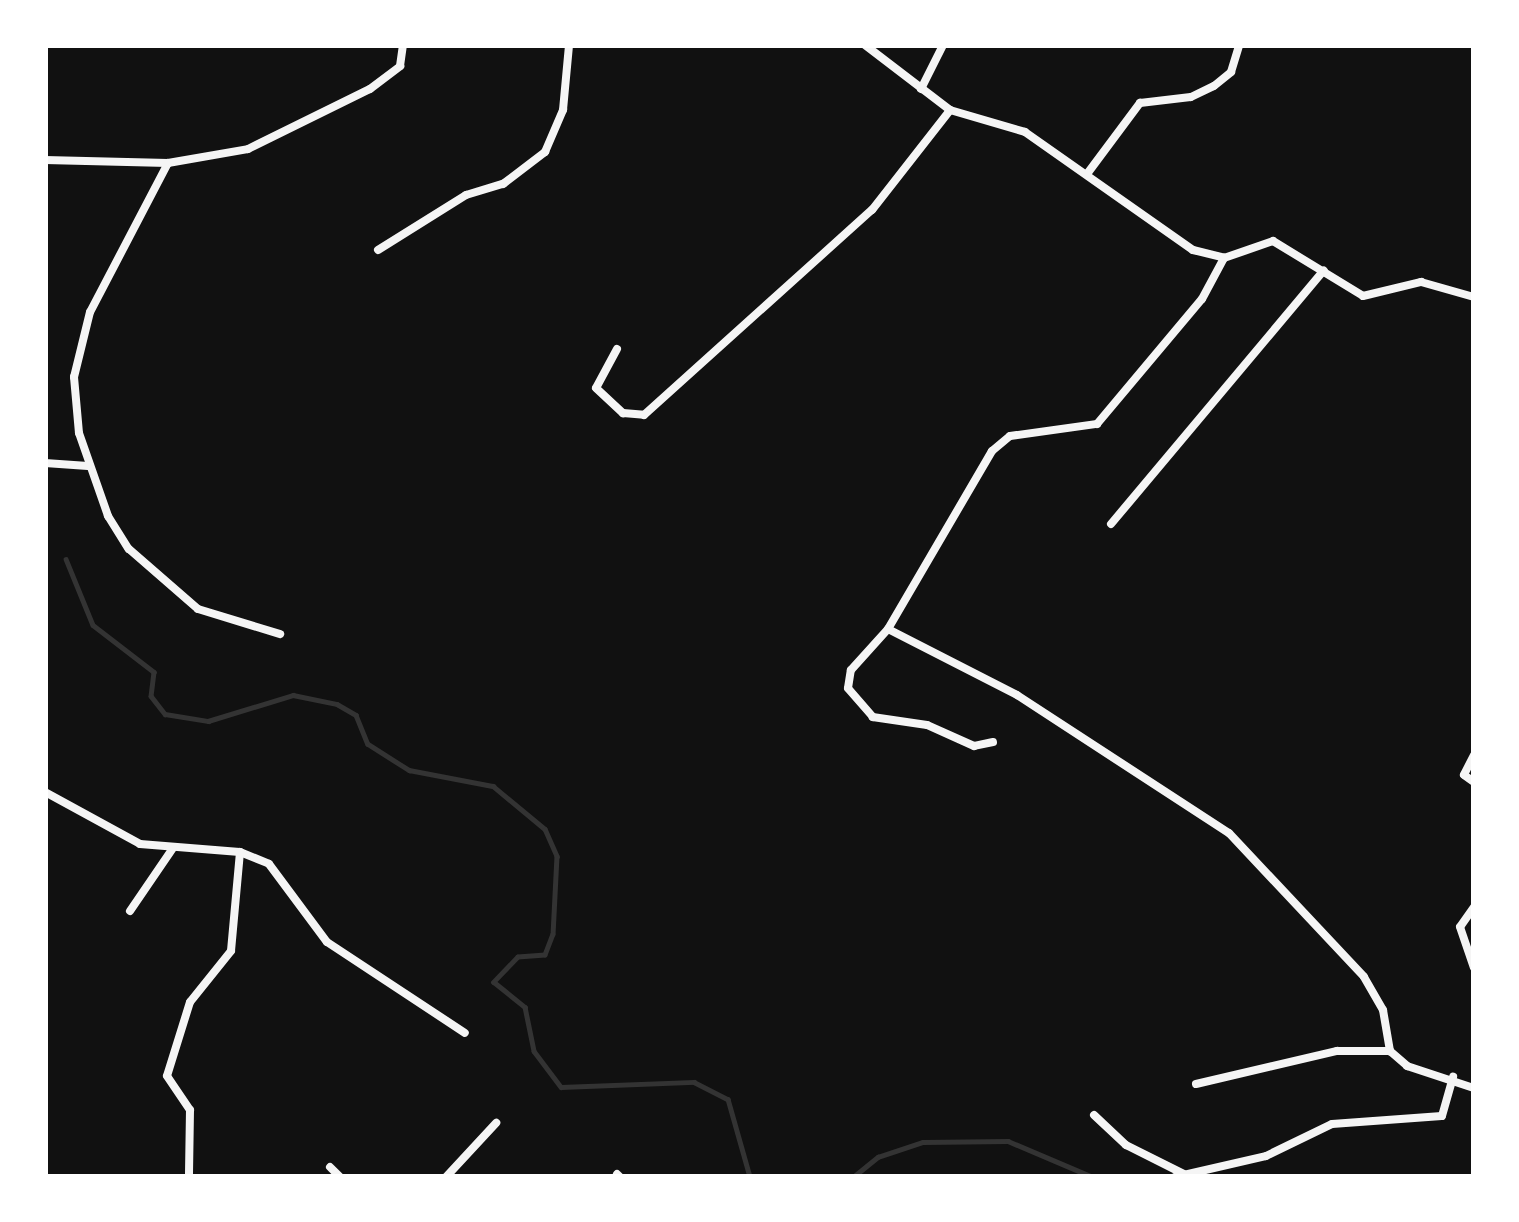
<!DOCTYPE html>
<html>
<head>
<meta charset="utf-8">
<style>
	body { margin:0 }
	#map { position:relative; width:1519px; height:1222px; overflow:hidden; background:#111; font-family:Merriweather,serif }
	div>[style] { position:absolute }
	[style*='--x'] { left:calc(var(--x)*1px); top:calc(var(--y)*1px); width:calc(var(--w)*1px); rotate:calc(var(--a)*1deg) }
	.stream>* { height:4.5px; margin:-2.25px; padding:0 2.25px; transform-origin:2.25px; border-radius:2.25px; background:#333 }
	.minor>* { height:8px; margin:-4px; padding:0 4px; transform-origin:4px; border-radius:4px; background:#f5f5f5 }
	span { translate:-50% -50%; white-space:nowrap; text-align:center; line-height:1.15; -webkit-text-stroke:10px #fff; paint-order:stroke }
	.frame { position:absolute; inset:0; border:48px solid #fff; pointer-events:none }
</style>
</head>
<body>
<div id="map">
	<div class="stream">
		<i style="--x:66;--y:559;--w:71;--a:67.8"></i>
		<i style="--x:93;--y:625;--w:77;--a:37.6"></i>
		<i style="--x:154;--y:672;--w:24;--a:97"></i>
		<i style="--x:151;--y:696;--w:23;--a:52"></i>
		<i style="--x:165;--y:714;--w:44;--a:9.2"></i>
		<i style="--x:208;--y:721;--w:89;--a:-17"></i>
		<i style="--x:293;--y:695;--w:45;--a:11.6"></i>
		<i style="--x:337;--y:704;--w:22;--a:30"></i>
		<i style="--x:356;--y:715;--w:31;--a:68"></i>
		<i style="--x:368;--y:744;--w:49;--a:32.4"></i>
		<i style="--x:409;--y:770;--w:86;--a:10.8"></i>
		<i style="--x:493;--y:786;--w:67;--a:39.6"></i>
		<i style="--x:545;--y:829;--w:30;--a:66"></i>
		<i style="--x:557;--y:856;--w:78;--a:92.9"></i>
		<i style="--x:553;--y:934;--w:22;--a:111"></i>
		<i style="--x:545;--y:955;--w:27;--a:176"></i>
		<i style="--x:518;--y:957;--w:35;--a:134"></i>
		<i style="--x:494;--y:982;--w:40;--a:39"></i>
		<i style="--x:525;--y:1007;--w:45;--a:78.4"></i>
		<i style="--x:534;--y:1051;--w:45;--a:53.1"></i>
		<i style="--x:561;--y:1087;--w:133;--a:-2.2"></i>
		<i style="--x:694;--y:1082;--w:38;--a:27"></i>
		<i style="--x:728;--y:1099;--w:81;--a:74.2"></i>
		<i style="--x:853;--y:1177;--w:32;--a:-39"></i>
		<i style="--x:878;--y:1157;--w:47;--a:-18.4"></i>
		<i style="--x:923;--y:1142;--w:85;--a:-0.7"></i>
		<i style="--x:1008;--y:1141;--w:92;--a:23"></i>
	</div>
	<div class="minor">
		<i style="--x:865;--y:45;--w:107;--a:37.4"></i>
		<i style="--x:950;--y:110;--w:78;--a:16.3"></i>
		<i style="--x:1025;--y:132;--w:205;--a:35.1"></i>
		<i style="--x:1193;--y:250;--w:32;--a:14"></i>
		<i style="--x:1224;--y:258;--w:52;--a:-19.1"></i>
		<i style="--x:1273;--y:241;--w:105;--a:31.4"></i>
		<i style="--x:1363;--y:296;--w:60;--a:-13.6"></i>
		<i style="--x:1421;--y:282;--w:55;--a:15.8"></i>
		<i style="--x:921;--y:89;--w:49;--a:-63.4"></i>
		<i style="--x:45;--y:160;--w:123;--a:1.4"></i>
		<i style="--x:168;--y:163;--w:81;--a:-9.9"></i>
		<i style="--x:248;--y:149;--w:136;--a:-26.2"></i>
		<i style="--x:370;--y:89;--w:38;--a:-37"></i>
		<i style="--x:400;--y:66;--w:21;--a:-82"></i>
		<i style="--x:168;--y:163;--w:168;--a:117.6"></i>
		<i style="--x:90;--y:312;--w:67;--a:103.8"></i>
		<i style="--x:74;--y:377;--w:56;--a:84.9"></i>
		<i style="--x:79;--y:433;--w:88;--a:70.7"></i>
		<i style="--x:108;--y:516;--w:39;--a:58"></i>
		<i style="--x:129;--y:549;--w:91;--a:41"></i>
		<i style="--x:198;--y:609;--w:86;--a:17"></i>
		<i style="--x:1087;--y:174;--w:89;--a:-53.3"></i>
		<i style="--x:1140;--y:103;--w:51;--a:-6.7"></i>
		<i style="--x:1191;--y:97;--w:25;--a:-26"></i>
		<i style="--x:1214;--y:86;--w:22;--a:-39"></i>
		<i style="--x:1231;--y:72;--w:28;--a:-73"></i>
		<i style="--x:378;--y:250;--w:104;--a:-32"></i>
		<i style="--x:466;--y:195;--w:39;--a:-17"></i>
		<i style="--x:503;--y:184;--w:53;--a:-37.3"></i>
		<i style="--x:545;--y:152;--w:46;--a:-66.8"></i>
		<i style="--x:563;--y:110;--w:65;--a:-84.7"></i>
		<i style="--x:617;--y:349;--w:44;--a:118.3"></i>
		<i style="--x:596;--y:388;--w:37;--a:43"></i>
		<i style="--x:623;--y:413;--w:21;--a:5"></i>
		<i style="--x:644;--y:415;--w:307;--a:-42"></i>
		<i style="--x:872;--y:210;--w:127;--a:-52"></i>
		<i style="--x:45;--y:463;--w:43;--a:4"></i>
		<i style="--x:1111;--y:524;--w:331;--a:-50"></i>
		<i style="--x:888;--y:629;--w:145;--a:27.1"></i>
		<i style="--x:1017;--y:695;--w:253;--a:33.1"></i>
		<i style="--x:1229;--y:833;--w:197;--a:46.8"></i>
		<i style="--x:1364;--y:977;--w:38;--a:60"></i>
		<i style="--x:1383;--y:1010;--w:42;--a:80.3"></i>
		<i style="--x:993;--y:742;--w:19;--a:168"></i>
		<i style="--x:974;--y:746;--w:51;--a:-155.9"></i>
		<i style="--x:927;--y:725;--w:55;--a:-171.6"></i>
		<i style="--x:873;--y:717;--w:38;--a:-131"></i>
		<i style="--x:848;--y:688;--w:18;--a:-81"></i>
		<i style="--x:851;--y:670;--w:55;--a:-47.9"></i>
		<i style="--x:888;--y:629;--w:206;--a:-59.7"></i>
		<i style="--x:992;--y:451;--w:23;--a:-40"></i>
		<i style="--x:1010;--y:436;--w:88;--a:-7.9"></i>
		<i style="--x:1097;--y:424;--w:163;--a:-50"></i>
		<i style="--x:1202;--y:299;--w:47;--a:-61.8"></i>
		<i style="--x:1474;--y:755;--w:22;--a:117"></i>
		<i style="--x:1464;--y:775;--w:12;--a:35"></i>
		<i style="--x:45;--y:792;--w:108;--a:28.7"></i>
		<i style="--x:140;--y:844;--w:100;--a:4.6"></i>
		<i style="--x:240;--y:852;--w:99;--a:95.2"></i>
		<i style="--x:231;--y:951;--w:65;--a:128.8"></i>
		<i style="--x:190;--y:1002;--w:77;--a:107.3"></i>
		<i style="--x:167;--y:1076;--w:41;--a:55.9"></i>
		<i style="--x:190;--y:1110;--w:67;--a:90.9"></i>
		<i style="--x:240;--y:852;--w:31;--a:22"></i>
		<i style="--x:269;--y:864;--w:97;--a:53.4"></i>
		<i style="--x:327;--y:942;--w:165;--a:33.4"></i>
		<i style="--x:1474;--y:907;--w:24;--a:125"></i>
		<i style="--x:1460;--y:927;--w:43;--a:71.1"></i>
		<i style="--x:130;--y:911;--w:76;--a:-55.7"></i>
		<i style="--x:1390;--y:1051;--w:23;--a:41"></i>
		<i style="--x:1407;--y:1066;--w:71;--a:18.2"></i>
		<i style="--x:1196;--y:1084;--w:145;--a:-13.2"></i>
		<i style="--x:1337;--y:1051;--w:53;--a:0"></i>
		<i style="--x:1094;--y:1115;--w:44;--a:43.2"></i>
		<i style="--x:1126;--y:1145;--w:65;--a:26.6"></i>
		<i style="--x:330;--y:1167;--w:14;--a:45"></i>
		<i style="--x:617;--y:1174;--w:4;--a:45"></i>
		<i style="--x:446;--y:1177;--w:74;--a:-47.2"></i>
		<i style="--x:1175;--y:1177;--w:93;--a:-13"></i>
		<i style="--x:1266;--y:1156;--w:73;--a:-25.9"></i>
		<i style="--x:1332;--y:1124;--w:110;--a:-4.2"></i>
		<i style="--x:1442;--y:1116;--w:41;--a:-74.2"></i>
	</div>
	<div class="frame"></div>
</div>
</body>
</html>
